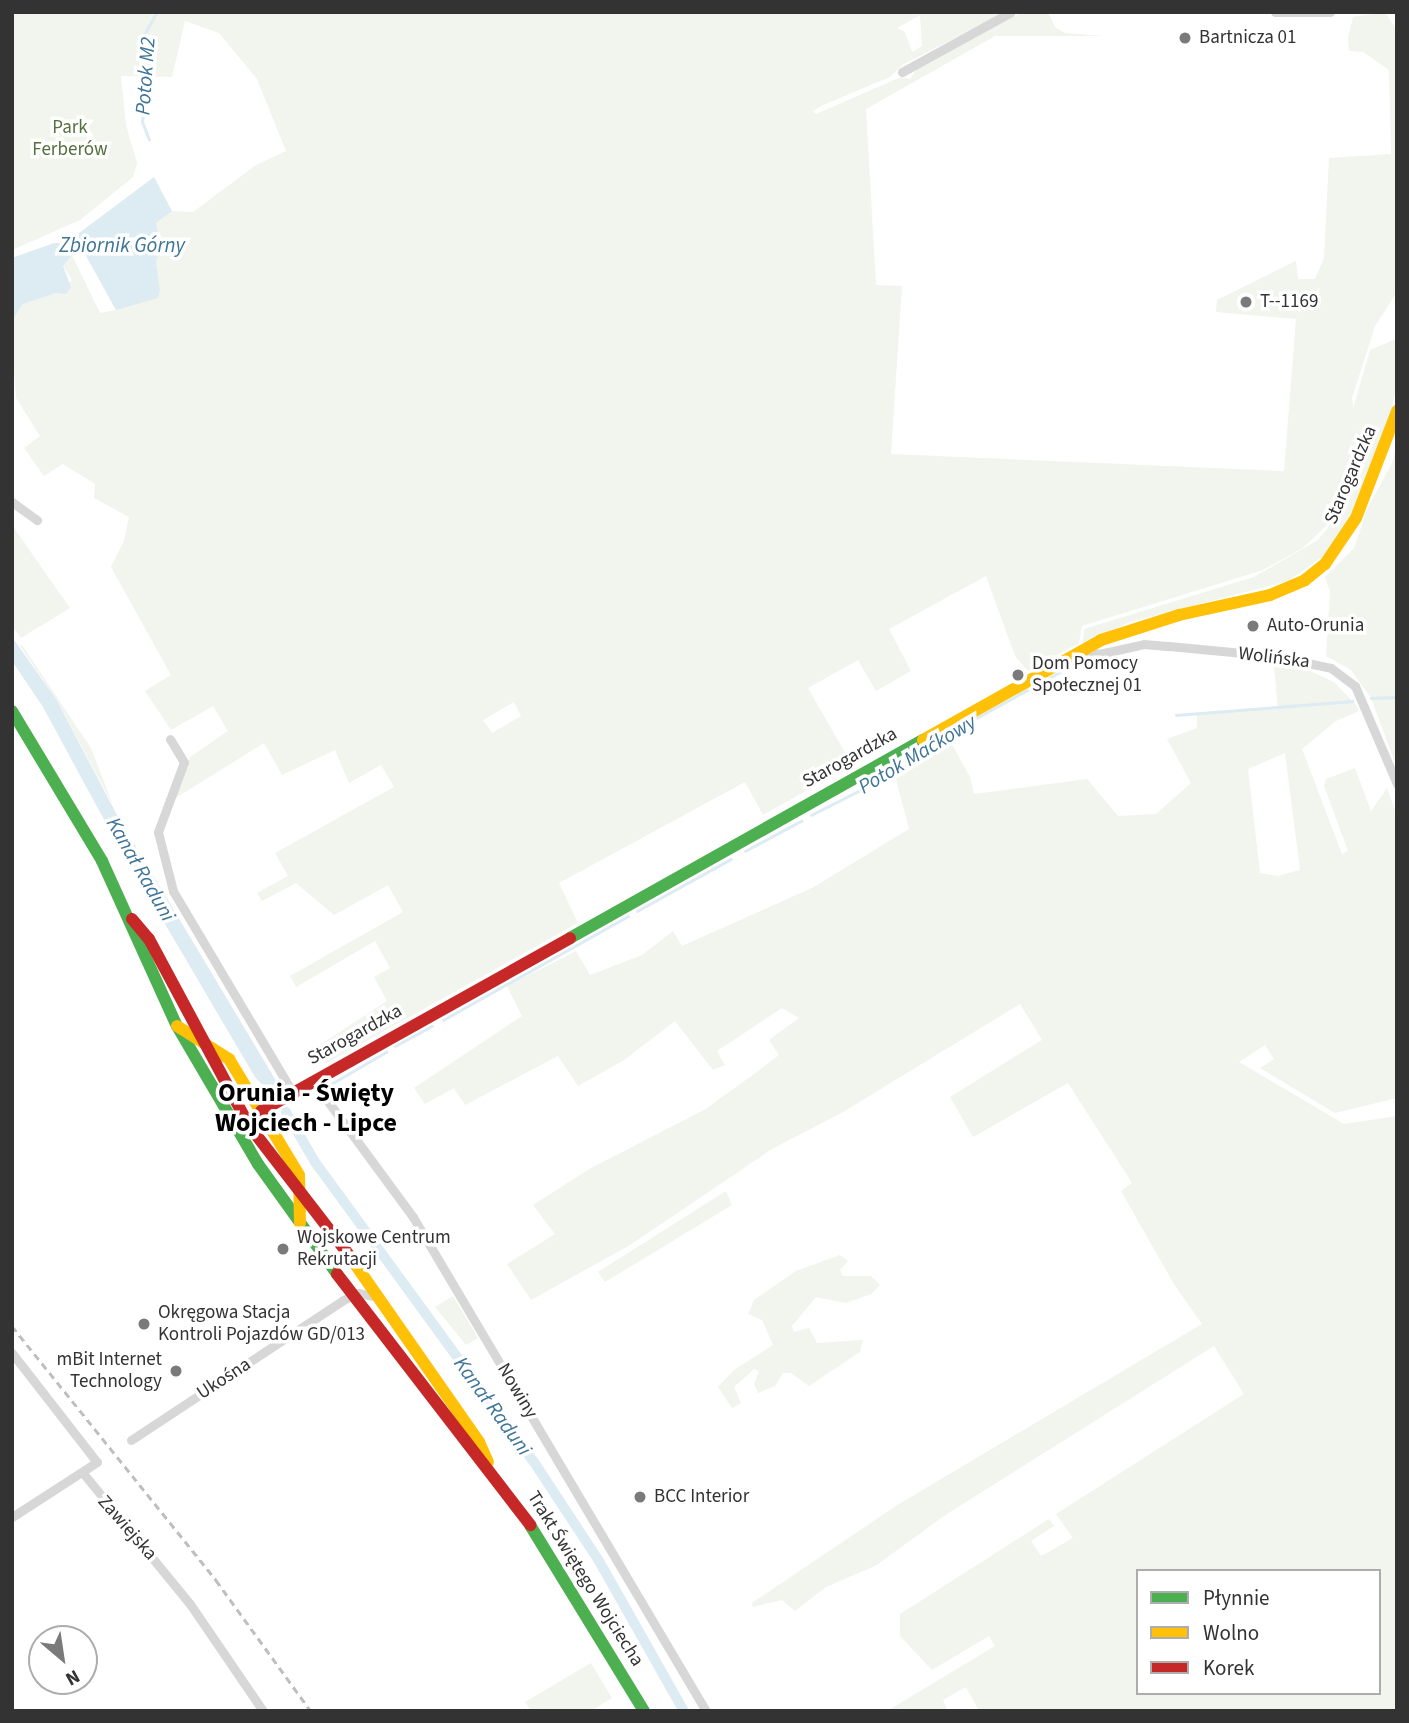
<!DOCTYPE html>
<html>
<head>
<meta charset="utf-8">
<style>
	body { margin:0 }
	#map { position:relative; width:1409px; height:1723px; overflow:hidden; background:#fff; font-family:"Source Sans 3",sans-serif }
	div>[style] { position:absolute }
	[style*='--x'] { left:calc(var(--x)*1px); top:calc(var(--y)*1px); width:calc(var(--w)*1px); rotate:calc(var(--a)*1deg) }
	.green>* { inset:0; background:#f1f5ed }
	.water>* { inset:0; background:#ddebf3 }
	.stream>* { height:2.5px; margin:-1.25px; padding:0 1.25px; transform-origin:1.25px; border-radius:1.25px; background:#ddebf3 }
	.canal>* { height:10px; margin:-5px; padding:0 5px; transform-origin:5px; border-radius:5px; background:#ddebf3 }
	.street>* { height:9px; margin:-4.5px; padding:0 4.5px; transform-origin:4.5px; border-radius:4.5px; background:#d7d7d7 }
	.fast>* { height:12px; margin:-6px; padding:0 6px; transform-origin:6px; border-radius:6px; background:#4caf50 }
	.slow>* { height:12px; margin:-6px; padding:0 6px; transform-origin:6px; border-radius:6px; background:#ffc107 }
	.jam>* { height:12px; margin:-6px; padding:0 6px; transform-origin:6px; border-radius:6px; background:#c62828 }
	.rail>* { height:2.5px; margin-top:-1.25px; transform-origin:0; background:repeating-linear-gradient(90deg,#bebebe 0 7px,transparent 0 12px) }
	.dots>* { width:19px; height:19px; translate:-50% -50%; box-sizing:border-box; border:4px solid #fff; border-radius:50% }
	span { translate:-50% -50%; white-space:nowrap; text-align:center; line-height:1.15; -webkit-text-stroke:7px #fff; paint-order:stroke }
	.poi-label { font-size:19px; color:#333 }
	.left { translate:0 -50%; text-align:left }
	.right { translate:-100% -50%; text-align:right }
	.park-label { font-size:19px; color:#56703f }
	.street-label { font-size:19px; color:#333 }
	.water-label { font-size:21px; color:#3f7597; font-style:italic }
	.district-label { font-size:26px; color:#000; font-weight:700 }
	.frame { position:absolute; inset:0; border:14px solid #333; pointer-events:none }
	.legend { position:absolute; left:1136px; top:1569px; width:245px; height:126px; box-sizing:border-box; background:#fff; border:2px solid #adadad; margin:0; padding:9px 12px; list-style:none; font-size:21px; color:#333 }
	.legend li { display:flex; align-items:center; gap:14px; height:35px }
	.legend b { width:35px; border:2px solid #adadad }
	.north { position:absolute; left:28px; top:1625px; width:70px; height:70px; box-sizing:border-box; background:#fff; border:2px solid #adadad; border-radius:50%; rotate:151deg; font-size:19px; font-weight:700; line-height:28px; text-align:center; color:#333 }
	.north::after { content:''; display:block; margin:auto; width:24px; height:32px; background:#7a7a7a; clip-path:polygon(50% 0,100% 100%,50% 72%,0 100%) }
</style>
</head>
<body>
<div id="map">
	<div class="green">
		<i style="clip-path:polygon(evenodd,12px 12px,1006px 12px,904px 64px,890px 77px,823px 105px,813px 111px,816px 114px,901px 77px,910px 79px,917px 68px,996px 23px,1025px 12px,1048px 12px,1055px 27px,1065px 33px,1104px 36px,995px 36px,866px 109px,876px 285px,902px 286px,891px 454px,1284px 471px,1296px 319px,1216px 312px,1217px 300px,1296px 261px,1298px 279px,1315px 279px,1324px 258px,1329px 158px,1391px 154px,1389px 70px,1363px 52px,1349px 51px,1348px 38px,1353px 17px,1385px 12px,1397px 30px,1397px 292px,1375px 326px,1352px 398px,1360px 449px,1357px 464px,1327px 525px,1303px 548px,1263px 570px,1082px 626px,1079px 643px,1028px 671px,1015px 656px,986px 576px,889px 629px,911px 671px,876px 691px,858px 660px,808px 688px,852px 765px,763px 815px,745px 782px,559px 883px,578px 923px,325px 1064px,315px 1048px,387px 1001px,374px 977px,390px 968px,375px 941px,296px 987px,290px 976px,403px 912px,388px 885px,334px 915px,296px 883px,262px 901px,257px 893px,288px 876px,275px 853px,394px 787px,381px 765px,349px 783px,335px 750px,282px 775px,264px 743px,174px 799px,190px 757px,228px 731px,213px 706px,171px 730px,145px 691px,171px 675px,111px 567px,124px 541px,129px 517px,94px 498px,95px 484px,63px 464px,44px 476px,24px 448px,40px 436px,16px 398px,12px 344px,12px 321px,23px 304px,56px 293px,72px 280px,63px 266px,72px 255px,100px 313px,116px 310px,160px 290px,156px 261px,162px 248px,156px 223px,172px 211px,193px 212px,256px 165px,286px 151px,257px 79px,219px 33px,185px 21px,172px 77px,121px 76px,126px 125px,137px 163px,133px 177px,80px 220px,12px 250px,12px 12px,920px 15px,922px 46px,912px 52px,905px 32px,897px 28px,920px 15px,12px 12px,514px 702px,521px 716px,492px 733px,483px 720px,514px 702px)"></i>
		<i style="clip-path:polygon(1396px 339px,1397px 385px,1389px 419px,1348px 521px,1325px 555px,1288px 581px,1130px 622px,1083px 644px,1084px 629px,1254px 577px,1318px 540px,1333px 521px,1362px 457px,1353px 409px,1370px 350px)"></i>
		<i style="clip-path:polygon(1397px 442px,1397px 768px,1371px 698px,1351px 670px,1326px 656px,1330px 591px,1325px 577px,1354px 548px,1368px 507px,1393px 461px)"></i>
		<i style="clip-path:polygon(14px 528px,70px 608px,21px 638px,12px 626px)"></i>
		<i style="clip-path:polygon(22px 645px,91px 748px,113px 805px,56px 699px,20px 646px)"></i>
		<i style="clip-path:polygon(evenodd,1274px 667px,1310px 671px,1334px 682px,1357px 706px,1359px 711px,1336px 721px,1302px 749px,1342px 854px,1348px 851px,1324px 786px,1326px 779px,1355px 768px,1371px 811px,1387px 788px,1397px 816px,1397px 1098px,1335px 1113px,1260px 1068px,1274px 1059px,1265px 1045px,1239px 1062px,1344px 1124px,1397px 1116px,1397px 1711px,979px 1711px,966px 1687px,943px 1700px,948px 1711px,887px 1711px,995px 1646px,989px 1636px,932px 1670px,900px 1636px,900px 1614px,1049px 1519px,1054px 1526px,1031px 1541px,1041px 1556px,1073px 1538px,1056px 1514px,1244px 1394px,1214px 1346px,947px 1514px,875px 1566px,826px 1587px,795px 1611px,782px 1600px,753px 1607px,752px 1603px,899px 1504px,1202px 1324px,1175px 1286px,1121px 1191px,1132px 1183px,1068px 1083px,973px 1137px,950px 1097px,1042px 1040px,1020px 1004px,843px 1112px,772px 1149px,630px 1245px,531px 1300px,507px 1264px,555px 1234px,533px 1205px,591px 1168px,704px 1110px,750px 1077px,779px 1055px,769px 1040px,799px 1018px,782px 1008px,717px 1051px,725px 1065px,713px 1070px,675px 1021px,624px 1060px,578px 1086px,558px 1056px,465px 1105px,454px 1088px,425px 1104px,414px 1088px,522px 1016px,507px 986px,576px 951px,590px 975px,642px 955px,673px 931px,682px 946px,812px 888px,909px 829px,896px 779px,888px 781px,899px 769px,949px 739px,970px 777px,974px 794px,1087px 779px,1118px 816px,1156px 814px,1191px 783px,1167px 739px,1197px 728px,1197px 713px,1278px 709px,1274px 667px,1285px 753px,1300px 870px,1278px 876px,1260px 873px,1248px 769px,1285px 753px,1274px 667px,1138px 1571px,1379px 1571px,1379px 1693px,1138px 1693px,1138px 1571px)"></i>
		<i style="clip-path:polygon(726px 1191px,732px 1205px,605px 1282px,598px 1272px)"></i>
		<i style="clip-path:polygon(840px 1255px,848px 1261px,840px 1270px,843px 1276px,871px 1276px,880px 1285px,871px 1294px,846px 1303px,816px 1297px,792px 1326px,794px 1332px,809px 1328px,817px 1343px,863px 1340px,860px 1352px,809px 1386px,791px 1373px,783px 1373px,775px 1386px,758px 1393px,754px 1384px,759px 1371px,754px 1369px,734px 1387px,741px 1403px,732px 1408px,718px 1387px,734px 1370px,773px 1345px,762px 1320px,748px 1314px,754px 1300px,796px 1271px)"></i>
		<i style="clip-path:polygon(453px 1296px,478px 1338px,466px 1345px,435px 1307px)"></i>
		<i style="clip-path:polygon(591px 1663px,612px 1698px,591px 1711px,531px 1711px,525px 1702px)"></i>
	</div>
	<div class="water">
		<i style="clip-path:polygon(154px 177px,172px 211px,156px 223px,162px 248px,156px 261px,160px 290px,158px 298px,116px 310px,75px 236px)"></i>
		<i style="clip-path:polygon(54px 243px,62px 243px,72px 255px,63px 266px,71px 287px,66px 294px,56px 293px,23px 304px,12px 321px,12px 258px)"></i>
		<i style="clip-path:polygon(12px 637px,56px 699px,117px 815px,278px 1084px,266px 1089px,255px 1077px,108px 827px,43px 707px,12px 661px)"></i>
	</div>
	<div class="stream">
		<i style="--x:149;--y:140;--w:19;--a:-111"></i>
		<i style="--x:142;--y:122;--w:59;--a:-82.1"></i>
		<i style="--x:150;--y:64;--w:30;--a:-102"></i>
		<i style="--x:144;--y:35;--w:26;--a:-61"></i>
		<i style="--x:1371;--y:698;--w:26;--a:-2"></i>
		<i style="--x:1176;--y:715;--w:177;--a:-4.5"></i>
		<i style="--x:811;--y:815;--w:86;--a:-26.9"></i>
		<i style="--x:888;--y:776;--w:18;--a:-56"></i>
		<i style="--x:898;--y:761;--w:185;--a:-28.8"></i>
		<i style="--x:745;--y:851;--w:64;--a:-28.2"></i>
		<i style="--x:637;--y:911;--w:107;--a:-29"></i>
		<i style="--x:443;--y:1020;--w:212;--a:-29.3"></i>
		<i style="--x:395;--y:1046;--w:42;--a:-28.4"></i>
		<i style="--x:331;--y:1084;--w:64;--a:-30.2"></i>
	</div>
	<div class="canal">
		<i style="--x:286;--y:1112;--w:58;--a:59.9"></i>
		<i style="--x:315;--y:1162;--w:371;--a:53.9"></i>
		<i style="--x:534;--y:1462;--w:118;--a:56.7"></i>
		<i style="--x:599;--y:1561;--w:172;--a:60.5"></i>
	</div>
	<div class="street">
		<i style="--x:1275;--y:12;--w:55;--a:0"></i>
		<i style="--x:902;--y:72;--w:124;--a:-28.8"></i>
		<i style="--x:12;--y:502;--w:31;--a:36"></i>
		<i style="--x:1081;--y:651;--w:18;--a:9"></i>
		<i style="--x:1099;--y:654;--w:46;--a:-12.5"></i>
		<i style="--x:1144;--y:644;--w:25;--a:5"></i>
		<i style="--x:1169;--y:646;--w:105;--a:5.4"></i>
		<i style="--x:1274;--y:656;--w:58;--a:11.9"></i>
		<i style="--x:1331;--y:668;--w:30;--a:37"></i>
		<i style="--x:1355;--y:686;--w:107;--a:66.8"></i>
		<i style="--x:170;--y:739;--w:27;--a:59"></i>
		<i style="--x:184;--y:762;--w:75;--a:110.4"></i>
		<i style="--x:158;--y:832;--w:61;--a:75.7"></i>
		<i style="--x:173;--y:891;--w:235;--a:59.3"></i>
		<i style="--x:313;--y:1081;--w:169;--a:53.7"></i>
		<i style="--x:413;--y:1217;--w:574;--a:59.33"></i>
		<i style="--x:12;--y:1353;--w:138;--a:52.1"></i>
		<i style="--x:97;--y:1462;--w:101;--a:147.1"></i>
		<i style="--x:131;--y:1440;--w:254;--a:-33.4"></i>
		<i style="--x:343;--y:1300;--w:17;--a:-25"></i>
		<i style="--x:358;--y:1293;--w:20;--a:11"></i>
		<i style="--x:83;--y:1473;--w:169;--a:50.8"></i>
		<i style="--x:190;--y:1604;--w:130;--a:55.7"></i>
	</div>
	<div class="fast">
		<i style="--x:12;--y:711;--w:175;--a:59"></i>
		<i style="--x:102;--y:861;--w:181;--a:65.6"></i>
		<i style="--x:177;--y:1026;--w:160;--a:59.6"></i>
		<i style="--x:258;--y:1164;--w:135;--a:54.3"></i>
		<i style="--x:570;--y:938;--w:405;--a:-29.3"></i>
		<i style="--x:530;--y:1525;--w:218;--a:58.5"></i>
	</div>
	<div class="slow">
		<i style="--x:923;--y:740;--w:204;--a:-29.3"></i>
		<i style="--x:1101;--y:640;--w:82;--a:-17.8"></i>
		<i style="--x:1179;--y:615;--w:93;--a:-12.4"></i>
		<i style="--x:1270;--y:595;--w:38;--a:-23"></i>
		<i style="--x:1305;--y:580;--w:26;--a:-39"></i>
		<i style="--x:1325;--y:564;--w:55;--a:-56"></i>
		<i style="--x:1356;--y:518;--w:115;--a:-69"></i>
		<i style="--x:177;--y:1026;--w:62;--a:32.4"></i>
		<i style="--x:229;--y:1059;--w:135;--a:58.9"></i>
		<i style="--x:299;--y:1175;--w:48;--a:88.8"></i>
		<i style="--x:348;--y:1254;--w:229;--a:55.1"></i>
		<i style="--x:479;--y:1442;--w:22;--a:66"></i>
	</div>
	<div class="jam">
		<i style="--x:132;--y:919;--w:26;--a:50"></i>
		<i style="--x:149;--y:939;--w:213;--a:61.8"></i>
		<i style="--x:250;--y:1127;--w:160;--a:52.3"></i>
		<i style="--x:261;--y:1111;--w:354;--a:-29.2"></i>
		<i style="--x:337;--y:1274;--w:317;--a:52.4"></i>
	</div>
	<div class="rail">
		<i style="--x:12;--y:1326;--w:326;--a:51.2"></i>
		<i style="--x:216;--y:1580;--w:162;--a:54.1"></i>
	</div>
	<div class="dots">
		<i style="left:1185px;top:38px;background:#7a7a7a"></i>
		<i style="left:1246px;top:302px;background:#7a7a7a"></i>
		<i style="left:1253px;top:626px;background:#7a7a7a"></i>
		<i style="left:1018px;top:675px;background:#7a7a7a"></i>
		<i style="left:283px;top:1249px;background:#7a7a7a"></i>
		<i style="left:144px;top:1324px;background:#7a7a7a"></i>
		<i style="left:176px;top:1371px;background:#7a7a7a"></i>
		<i style="left:640px;top:1497px;background:#7a7a7a"></i>
	</div>
	<div class="poi-label">
		<span class="left" style="left:1199px;top:38px">Bartnicza 01</span>
		<span class="left" style="left:1260px;top:302px">T--1169</span>
		<span class="left" style="left:1267px;top:626px">Auto-Orunia</span>
		<span class="left" style="left:1032px;top:675px">Dom Pomocy<br>Społecznej 01</span>
		<span class="left" style="left:297px;top:1249px">Wojskowe Centrum<br>Rekrutacji</span>
		<span class="left" style="left:158px;top:1324px">Okręgowa Stacja<br>Kontroli Pojazdów GD/013</span>
		<span class="right" style="left:162px;top:1371px">mBit Internet<br>Technology</span>
		<span class="left" style="left:654px;top:1497px">BCC Interior</span>
	</div>
	<div class="park-label">
		<span style="left:70px;top:139px">Park<br>Ferberów</span>
	</div>
	<div class="street-label">
		<span style="left:1351px;top:475px;rotate:-67deg">Starogardzka</span>
		<span style="left:1274px;top:658px;rotate:7deg">Wolińska</span>
		<span style="left:850px;top:758px;rotate:-29deg">Starogardzka</span>
		<span style="left:355px;top:1035px;rotate:-29deg">Starogardzka</span>
		<span style="left:224px;top:1379px;rotate:-33deg">Ukośna</span>
		<span style="left:517px;top:1391px;rotate:59deg">Nowiny</span>
		<span style="left:127px;top:1528px;rotate:49deg">Zawiejska</span>
		<span style="left:585px;top:1579px;rotate:58deg">Trakt Świętego Wojciecha</span>
	</div>
	<div class="water-label">
		<span style="left:145px;top:76px;rotate:-86deg">Potok M2</span>
		<span style="left:122px;top:245px">Zbiornik Górny</span>
		<span style="left:917px;top:754px;rotate:-31deg">Potok Maćkowy</span>
		<span style="left:141px;top:869px;rotate:60deg">Kanał Raduni</span>
		<span style="left:493px;top:1406px;rotate:54deg">Kanał Raduni</span>
	</div>
	<div class="district-label">
		<span style="left:306px;top:1108px">Orunia - Święty<br>Wojciech - Lipce</span>
	</div>
	<div class="frame"></div>
	<ul class="legend">
	<li><b style="height:9px;background:#4caf50"></b>Płynnie</li>
	<li><b style="height:9px;background:#ffc107"></b>Wolno</li>
	<li><b style="height:9px;background:#c62828"></b>Korek</li>
	</ul>
	<div class="north">N</div>
</div>
</body>
</html>
